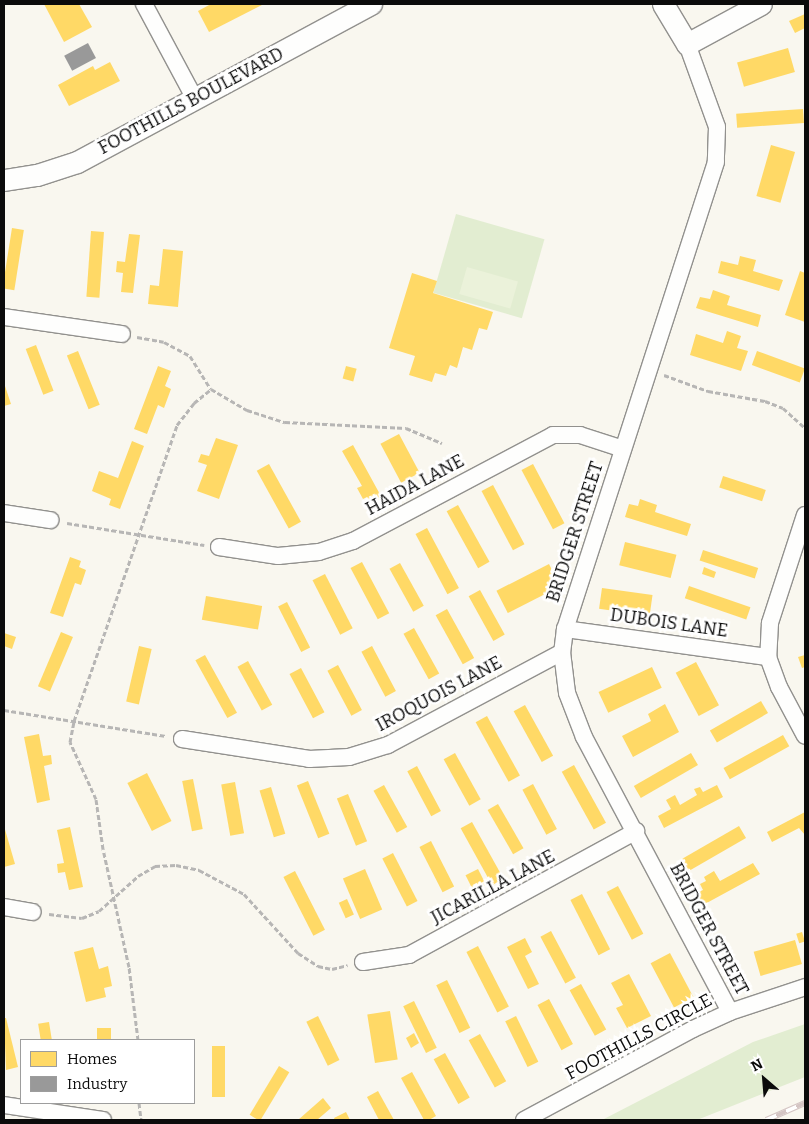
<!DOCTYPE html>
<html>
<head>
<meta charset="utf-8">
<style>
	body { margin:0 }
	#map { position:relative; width:809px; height:1124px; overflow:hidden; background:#f9f7ef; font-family:Bitter,serif }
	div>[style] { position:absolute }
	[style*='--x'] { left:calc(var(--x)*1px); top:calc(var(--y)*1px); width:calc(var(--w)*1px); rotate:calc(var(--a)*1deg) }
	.green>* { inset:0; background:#e2edd1; transform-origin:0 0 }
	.pitch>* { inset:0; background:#ebf2da; transform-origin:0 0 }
	.homes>* { inset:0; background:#ffd966; transform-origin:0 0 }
	.industry>* { inset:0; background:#999; transform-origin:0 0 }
	.path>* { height:3px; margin-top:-1.5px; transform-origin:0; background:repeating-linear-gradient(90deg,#b7b6b5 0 5px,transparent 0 7.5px) }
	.roads { filter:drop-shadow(1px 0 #92918e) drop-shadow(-1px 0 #92918e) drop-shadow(0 1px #92918e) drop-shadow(0 -1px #92918e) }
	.minor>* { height:16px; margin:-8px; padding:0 8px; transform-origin:8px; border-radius:8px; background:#fefefd }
	.tertiary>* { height:21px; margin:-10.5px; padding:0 10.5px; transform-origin:10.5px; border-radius:10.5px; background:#fefefd }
	.rail>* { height:5.5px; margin-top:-2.75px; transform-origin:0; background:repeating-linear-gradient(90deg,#fff 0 11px,#d4c5c4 0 22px); box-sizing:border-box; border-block:1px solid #d4c5c4 }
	span { translate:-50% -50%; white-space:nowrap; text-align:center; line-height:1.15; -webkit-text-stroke:5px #fff; paint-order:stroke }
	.street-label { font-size:18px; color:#0b0b0b }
	.frame { position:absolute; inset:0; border:5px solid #0b0b0b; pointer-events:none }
	.legend { position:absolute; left:20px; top:1039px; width:175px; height:65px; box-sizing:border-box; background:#fff; border:1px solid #9d9d9d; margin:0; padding:6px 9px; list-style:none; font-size:15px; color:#0b0b0b }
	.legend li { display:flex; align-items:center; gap:10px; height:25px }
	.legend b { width:25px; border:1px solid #9d9d9d }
	.north { position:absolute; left:739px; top:1054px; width:50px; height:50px; -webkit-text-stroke:4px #fff; paint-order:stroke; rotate:333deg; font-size:14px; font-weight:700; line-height:20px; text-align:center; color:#0b0b0b }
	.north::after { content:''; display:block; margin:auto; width:18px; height:22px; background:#0b0b0b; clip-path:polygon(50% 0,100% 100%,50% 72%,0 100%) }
</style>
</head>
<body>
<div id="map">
	<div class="green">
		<i style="left:456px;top:214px;width:92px;height:82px;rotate:16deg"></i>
		<i style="clip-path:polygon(805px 1024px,805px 1077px,697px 1120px,602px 1120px,753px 1042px)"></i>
	</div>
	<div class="pitch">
		<i style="left:467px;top:267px;width:53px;height:28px;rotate:16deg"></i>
	</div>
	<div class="homes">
		<i style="clip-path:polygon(44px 4px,79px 4px,92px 27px,64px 42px)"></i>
		<i style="clip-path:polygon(211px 4px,264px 4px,209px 32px,198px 11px)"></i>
		<i style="clip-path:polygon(805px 14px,805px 28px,795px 33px,789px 21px)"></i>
		<i style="left:788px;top:48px;width:25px;height:53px;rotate:74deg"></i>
		<i style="clip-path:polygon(110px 62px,120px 81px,69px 106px,58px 85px,93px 66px,95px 70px)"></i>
		<i style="left:803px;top:109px;width:14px;height:67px;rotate:86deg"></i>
		<i style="left:771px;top:145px;width:25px;height:53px;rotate:16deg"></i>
		<i style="left:12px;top:228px;width:12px;height:61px;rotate:9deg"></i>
		<i style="left:91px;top:231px;width:13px;height:66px;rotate:4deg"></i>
		<i style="clip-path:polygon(129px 234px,140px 235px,133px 293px,121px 292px,123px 273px,116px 272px,117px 261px,125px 262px)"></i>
		<i style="clip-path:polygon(163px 249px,183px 251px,178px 307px,148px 304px,150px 285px,159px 286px)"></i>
		<i style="clip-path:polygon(740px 256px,756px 260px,753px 271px,783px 280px,779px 291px,718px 273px,721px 261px,738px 265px)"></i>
		<i style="clip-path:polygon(800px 271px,805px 273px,805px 322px,785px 315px)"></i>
		<i style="clip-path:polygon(412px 273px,437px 281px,433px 293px,493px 312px,487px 330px,479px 328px,472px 350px,463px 347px,457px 368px,450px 365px,446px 376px,435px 373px,432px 382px,409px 375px,415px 356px,389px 348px)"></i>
		<i style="clip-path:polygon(713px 290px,730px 296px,727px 305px,761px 315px,758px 327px,696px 308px,700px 297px,710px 299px)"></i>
		<i style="clip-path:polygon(727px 331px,741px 336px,737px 348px,748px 351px,741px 371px,690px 355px,696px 334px,723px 343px)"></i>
		<i style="left:36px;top:345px;width:49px;height:11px;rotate:69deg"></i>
		<i style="left:78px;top:351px;width:58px;height:12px;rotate:68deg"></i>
		<i style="left:757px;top:351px;width:51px;height:15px;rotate:20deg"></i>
		<i style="clip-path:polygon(158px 366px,171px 371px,165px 386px,171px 389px,164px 408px,158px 405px,147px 434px,134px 429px)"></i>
		<i style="left:346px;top:366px;width:11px;height:13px;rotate:15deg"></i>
		<i style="clip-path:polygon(4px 383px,11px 404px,4px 406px)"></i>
		<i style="left:399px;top:434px;width:44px;height:21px;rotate:62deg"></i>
		<i style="clip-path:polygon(216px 438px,238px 445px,219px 499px,197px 491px,207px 465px,198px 462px,201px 454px,209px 456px)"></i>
		<i style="clip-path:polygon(132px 441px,144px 446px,120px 509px,109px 505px,111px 499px,92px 491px,99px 471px,118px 478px)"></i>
		<i style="clip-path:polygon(353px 445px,382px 498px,371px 504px,367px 497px,363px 499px,357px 488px,362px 486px,342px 451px)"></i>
		<i style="left:269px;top:464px;width:66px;height:14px;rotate:61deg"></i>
		<i style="left:533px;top:464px;width:67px;height:13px;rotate:62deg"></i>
		<i style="left:723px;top:476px;width:45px;height:12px;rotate:18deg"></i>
		<i style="left:493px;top:485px;width:67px;height:13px;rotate:62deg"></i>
		<i style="clip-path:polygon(640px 499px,657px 505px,655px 512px,691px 524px,687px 536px,625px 517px,629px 504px,638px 506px)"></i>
		<i style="left:458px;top:505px;width:65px;height:13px;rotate:61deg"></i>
		<i style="left:427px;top:528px;width:68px;height:13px;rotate:62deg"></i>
		<i style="left:625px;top:542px;width:53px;height:24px;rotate:14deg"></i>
		<i style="left:703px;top:550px;width:58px;height:11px;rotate:18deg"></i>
		<i style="clip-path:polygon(70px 557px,81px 561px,79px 567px,86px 570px,81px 585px,75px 583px,63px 617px,50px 613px)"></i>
		<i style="left:362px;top:562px;width:58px;height:13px;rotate:62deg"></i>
		<i style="left:400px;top:563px;width:49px;height:12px;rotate:61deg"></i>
		<i style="left:549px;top:564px;width:25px;height:59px;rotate:63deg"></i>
		<i style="clip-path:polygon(704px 567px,716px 572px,714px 578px,702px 574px)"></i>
		<i style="left:325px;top:574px;width:61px;height:14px;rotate:63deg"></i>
		<i style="left:689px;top:586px;width:65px;height:13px;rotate:19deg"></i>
		<i style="left:602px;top:588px;width:51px;height:21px;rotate:8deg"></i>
		<i style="left:480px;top:590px;width:51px;height:13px;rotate:61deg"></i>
		<i style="left:206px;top:596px;width:57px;height:24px;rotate:10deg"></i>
		<i style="left:287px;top:602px;width:51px;height:10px;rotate:63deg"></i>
		<i style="left:447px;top:609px;width:56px;height:13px;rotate:61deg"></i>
		<i style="left:414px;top:628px;width:52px;height:12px;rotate:61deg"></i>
		<i style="left:61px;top:632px;width:13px;height:59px;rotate:23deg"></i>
		<i style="clip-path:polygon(4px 633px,16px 637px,12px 649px,4px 646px)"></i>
		<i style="left:139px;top:646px;width:13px;height:57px;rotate:13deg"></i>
		<i style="left:372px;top:646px;width:51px;height:12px;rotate:62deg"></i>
		<i style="left:205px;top:655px;width:66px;height:11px;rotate:61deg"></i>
		<i style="clip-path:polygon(805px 655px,805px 667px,802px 668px,798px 657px)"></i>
		<i style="left:248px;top:661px;width:50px;height:12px;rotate:61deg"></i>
		<i style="left:696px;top:662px;width:49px;height:23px;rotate:62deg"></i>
		<i style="left:338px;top:665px;width:51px;height:12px;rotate:62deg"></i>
		<i style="left:652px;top:667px;width:23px;height:59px;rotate:65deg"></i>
		<i style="left:301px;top:668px;width:50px;height:13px;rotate:62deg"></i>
		<i style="left:761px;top:701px;width:14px;height:59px;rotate:60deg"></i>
		<i style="clip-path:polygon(665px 704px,679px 732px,633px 757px,622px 736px,651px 721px,648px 714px)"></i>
		<i style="left:525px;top:705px;width:58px;height:13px;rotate:61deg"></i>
		<i style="left:487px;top:716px;width:68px;height:13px;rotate:61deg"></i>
		<i style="clip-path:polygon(39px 734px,43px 756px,51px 755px,52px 764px,44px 766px,50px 800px,37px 803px,24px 737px)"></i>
		<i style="left:783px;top:735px;width:13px;height:68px;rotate:61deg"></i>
		<i style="left:455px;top:753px;width:53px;height:13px;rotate:61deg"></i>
		<i style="left:691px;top:753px;width:14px;height:66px;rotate:60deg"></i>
		<i style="left:574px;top:765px;width:66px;height:14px;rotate:61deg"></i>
		<i style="left:417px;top:766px;width:51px;height:11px;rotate:62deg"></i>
		<i style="left:147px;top:773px;width:54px;height:22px;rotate:63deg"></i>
		<i style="left:193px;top:779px;width:51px;height:11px;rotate:79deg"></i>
		<i style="left:308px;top:781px;width:57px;height:12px;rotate:68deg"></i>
		<i style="left:235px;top:782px;width:52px;height:14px;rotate:80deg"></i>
		<i style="left:533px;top:784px;width:51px;height:12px;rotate:62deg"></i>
		<i style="left:384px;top:785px;width:48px;height:12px;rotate:61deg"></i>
		<i style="clip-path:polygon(717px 785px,723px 797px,664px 828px,658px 816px,671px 809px,666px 800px,675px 795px,680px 805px,697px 795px,694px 789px,700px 787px,703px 792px)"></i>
		<i style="left:271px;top:787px;width:49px;height:12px;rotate:73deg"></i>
		<i style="left:348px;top:794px;width:51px;height:12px;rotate:68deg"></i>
		<i style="left:498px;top:804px;width:51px;height:12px;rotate:60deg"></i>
		<i style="clip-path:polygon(805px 812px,805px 835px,799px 828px,772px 842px,767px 832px)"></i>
		<i style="left:472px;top:822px;width:65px;height:13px;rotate:61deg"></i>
		<i style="clip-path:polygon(4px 826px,15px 864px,4px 867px)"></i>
		<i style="left:739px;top:826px;width:14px;height:66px;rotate:60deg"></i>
		<i style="clip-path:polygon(70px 827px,83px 887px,69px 890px,65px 872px,58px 873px,57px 864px,64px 863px,57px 830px)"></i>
		<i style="left:431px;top:841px;width:51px;height:13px;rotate:63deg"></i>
		<i style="left:393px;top:853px;width:54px;height:12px;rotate:63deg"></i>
		<i style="clip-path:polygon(753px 863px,760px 874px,703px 905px,696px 893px,703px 890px,700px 884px,706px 881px,704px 877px,714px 871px,720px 881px)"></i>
		<i style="left:365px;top:869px;width:44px;height:24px;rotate:67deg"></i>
		<i style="left:478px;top:869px;width:18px;height:14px;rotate:63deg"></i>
		<i style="left:295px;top:871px;width:66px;height:13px;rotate:63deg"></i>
		<i style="left:618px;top:886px;width:54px;height:13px;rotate:62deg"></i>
		<i style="left:582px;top:894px;width:62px;height:13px;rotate:63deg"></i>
		<i style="left:347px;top:899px;width:17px;height:9px;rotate:66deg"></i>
		<i style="left:551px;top:931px;width:53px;height:12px;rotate:62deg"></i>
		<i style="left:802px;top:932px;width:10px;height:6px;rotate:73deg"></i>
		<i style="clip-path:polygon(525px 938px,532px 952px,525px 956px,539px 984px,528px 989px,507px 947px)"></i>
		<i style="left:795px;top:940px;width:25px;height:43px;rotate:74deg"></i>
		<i style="left:478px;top:946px;width:68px;height:13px;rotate:63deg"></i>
		<i style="clip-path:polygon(93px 947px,99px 969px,108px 966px,112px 986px,104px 988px,106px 997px,86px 1002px,74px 952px)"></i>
		<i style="left:670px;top:953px;width:50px;height:22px;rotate:62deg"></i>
		<i style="clip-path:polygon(629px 974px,651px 1016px,627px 1028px,616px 1008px,623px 1005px,611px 983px)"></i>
		<i style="left:447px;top:980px;width:53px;height:12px;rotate:64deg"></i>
		<i style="left:581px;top:984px;width:52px;height:13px;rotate:61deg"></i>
		<i style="left:549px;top:999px;width:51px;height:13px;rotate:62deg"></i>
		<i style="left:414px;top:1001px;width:52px;height:12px;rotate:64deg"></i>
		<i style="left:390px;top:1011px;width:49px;height:23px;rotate:81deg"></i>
		<i style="left:318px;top:1016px;width:49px;height:13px;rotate:64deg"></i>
		<i style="left:516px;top:1016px;width:51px;height:12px;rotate:64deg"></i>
		<i style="clip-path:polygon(4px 1018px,6px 1018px,18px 1067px,6px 1070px)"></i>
		<i style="left:49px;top:1022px;width:18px;height:11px;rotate:81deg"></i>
		<i style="left:111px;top:1028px;width:12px;height:14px;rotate:90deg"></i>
		<i style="clip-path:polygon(414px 1033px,419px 1043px,411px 1048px,406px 1038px)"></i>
		<i style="left:480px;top:1034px;width:54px;height:13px;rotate:61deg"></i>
		<i style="left:212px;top:1046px;width:13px;height:51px"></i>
		<i style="left:445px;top:1053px;width:51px;height:13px;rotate:61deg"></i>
		<i style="left:279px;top:1066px;width:12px;height:57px;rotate:31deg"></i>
		<i style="clip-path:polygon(412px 1072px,436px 1116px,429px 1120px,424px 1120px,401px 1078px)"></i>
		<i style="clip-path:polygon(378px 1091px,394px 1120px,379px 1120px,367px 1097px)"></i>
		<i style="clip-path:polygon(323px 1098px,331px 1108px,317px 1120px,298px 1120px)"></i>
		<i style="clip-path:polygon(346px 1112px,350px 1120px,335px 1120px,334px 1118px)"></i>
	</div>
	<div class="industry">
		<i style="left:88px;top:43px;width:17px;height:27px;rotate:62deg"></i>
	</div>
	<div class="path">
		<i style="--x:137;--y:337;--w:27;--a:10"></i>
		<i style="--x:164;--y:342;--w:30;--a:28"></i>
		<i style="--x:190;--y:356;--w:39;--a:58"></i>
		<i style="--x:211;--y:389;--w:42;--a:30.3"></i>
		<i style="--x:247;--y:410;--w:40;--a:18"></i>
		<i style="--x:285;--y:422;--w:121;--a:2.8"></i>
		<i style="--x:406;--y:428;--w:39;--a:23"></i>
		<i style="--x:664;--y:375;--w:47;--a:20"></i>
		<i style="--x:708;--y:391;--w:58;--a:10"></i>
		<i style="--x:765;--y:401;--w:19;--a:21"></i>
		<i style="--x:783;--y:408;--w:30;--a:42"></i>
		<i style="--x:67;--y:523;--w:139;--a:9.1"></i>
		<i style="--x:4;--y:710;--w:164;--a:9.1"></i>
		<i style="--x:49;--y:914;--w:33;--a:7"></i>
		<i style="--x:82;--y:918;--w:18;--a:-22"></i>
		<i style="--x:99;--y:911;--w:52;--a:-41.9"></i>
		<i style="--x:138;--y:876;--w:20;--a:-30"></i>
		<i style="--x:155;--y:866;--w:21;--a:-3"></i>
		<i style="--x:176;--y:865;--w:24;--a:12"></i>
		<i style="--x:199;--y:870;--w:51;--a:28.1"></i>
		<i style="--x:244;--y:894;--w:80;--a:47.5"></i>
		<i style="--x:298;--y:953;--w:24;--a:33"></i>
		<i style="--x:318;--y:966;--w:14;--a:12"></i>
		<i style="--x:332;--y:969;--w:16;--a:-14"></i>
		<i style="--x:138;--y:1040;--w:74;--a:-97"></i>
		<i style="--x:129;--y:967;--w:121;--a:-102.4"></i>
		<i style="--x:103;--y:849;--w:50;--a:-98"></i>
		<i style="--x:96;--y:799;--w:63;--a:-114.5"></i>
		<i style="--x:70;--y:742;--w:21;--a:-79"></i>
		<i style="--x:74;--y:721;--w:313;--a:-70.8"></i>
		<i style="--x:177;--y:425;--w:28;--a:-52"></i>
		<i style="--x:194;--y:403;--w:22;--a:-39"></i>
		<i style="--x:139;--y:1103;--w:17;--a:83"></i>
	</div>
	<div class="roads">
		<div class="minor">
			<i style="--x:144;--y:4;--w:108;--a:61.8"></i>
			<i style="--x:687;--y:44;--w:88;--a:70.1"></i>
			<i style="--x:717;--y:127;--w:35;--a:92"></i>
			<i style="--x:716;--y:162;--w:491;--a:107.9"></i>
			<i style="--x:565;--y:629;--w:23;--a:97"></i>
			<i style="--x:562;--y:652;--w:41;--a:83"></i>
			<i style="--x:567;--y:693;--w:47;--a:68.9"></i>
			<i style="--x:584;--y:737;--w:311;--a:62"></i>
			<i style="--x:4;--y:317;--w:119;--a:8.2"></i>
			<i style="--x:4;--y:513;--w:47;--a:8.7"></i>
			<i style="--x:805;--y:515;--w:114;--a:108"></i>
			<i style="--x:770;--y:623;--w:34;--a:93"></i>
			<i style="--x:768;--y:657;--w:32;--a:70"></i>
			<i style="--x:779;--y:687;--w:55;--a:62"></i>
			<i style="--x:219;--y:547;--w:60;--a:8.7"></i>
			<i style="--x:278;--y:556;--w:41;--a:-5.6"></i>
			<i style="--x:319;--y:552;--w:36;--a:-18"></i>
			<i style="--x:353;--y:541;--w:226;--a:-27.9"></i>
			<i style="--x:553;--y:435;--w:27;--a:0"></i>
			<i style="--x:580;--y:435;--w:45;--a:18"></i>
			<i style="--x:565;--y:629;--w:205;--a:7.9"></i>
			<i style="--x:182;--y:739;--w:129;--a:8.9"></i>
			<i style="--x:309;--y:759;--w:40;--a:-2.9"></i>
			<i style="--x:349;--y:757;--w:41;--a:-17.1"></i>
			<i style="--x:388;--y:745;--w:197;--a:-28.1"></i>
			<i style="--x:4;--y:907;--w:29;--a:10"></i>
			<i style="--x:363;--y:962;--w:47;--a:-8.7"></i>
			<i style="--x:409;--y:955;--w:259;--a:-28.6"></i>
			<i style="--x:4;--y:1105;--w:100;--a:8.6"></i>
			<i style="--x:524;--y:1120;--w:192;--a:-28.3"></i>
			<i style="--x:693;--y:1029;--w:41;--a:-24.7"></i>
			<i style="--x:730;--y:1012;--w:79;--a:-18.4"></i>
		</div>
		<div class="tertiary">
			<i style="--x:663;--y:4;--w:47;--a:59"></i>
			<i style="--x:687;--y:44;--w:84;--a:-28.4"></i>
			<i style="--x:4;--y:180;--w:33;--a:-9"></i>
			<i style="--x:37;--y:175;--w:42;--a:-18"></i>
			<i style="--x:77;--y:162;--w:334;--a:-28.3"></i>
		</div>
	</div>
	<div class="rail">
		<i style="--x:766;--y:1120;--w:43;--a:-23.6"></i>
	</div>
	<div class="street-label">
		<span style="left:191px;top:101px;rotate:-28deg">FOOTHILLS BOULEVARD</span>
		<span style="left:415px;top:485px;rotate:-28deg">HAIDA LANE</span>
		<span style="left:575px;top:532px;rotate:-72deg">BRIDGER STREET</span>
		<span style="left:669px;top:623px;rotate:8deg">DUBOIS LANE</span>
		<span style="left:439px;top:694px;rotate:-28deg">IROQUOIS LANE</span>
		<span style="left:493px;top:887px;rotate:-28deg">JICARILLA LANE</span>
		<span style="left:709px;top:929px;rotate:62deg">BRIDGER STREET</span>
		<span style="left:639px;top:1037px;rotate:-28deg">FOOTHILLS CIRCLE</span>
	</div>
	<div class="frame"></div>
	<ul class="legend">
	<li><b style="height:14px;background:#ffd966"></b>Homes</li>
	<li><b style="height:14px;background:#999"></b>Industry</li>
	</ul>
	<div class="north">N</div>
</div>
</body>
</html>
